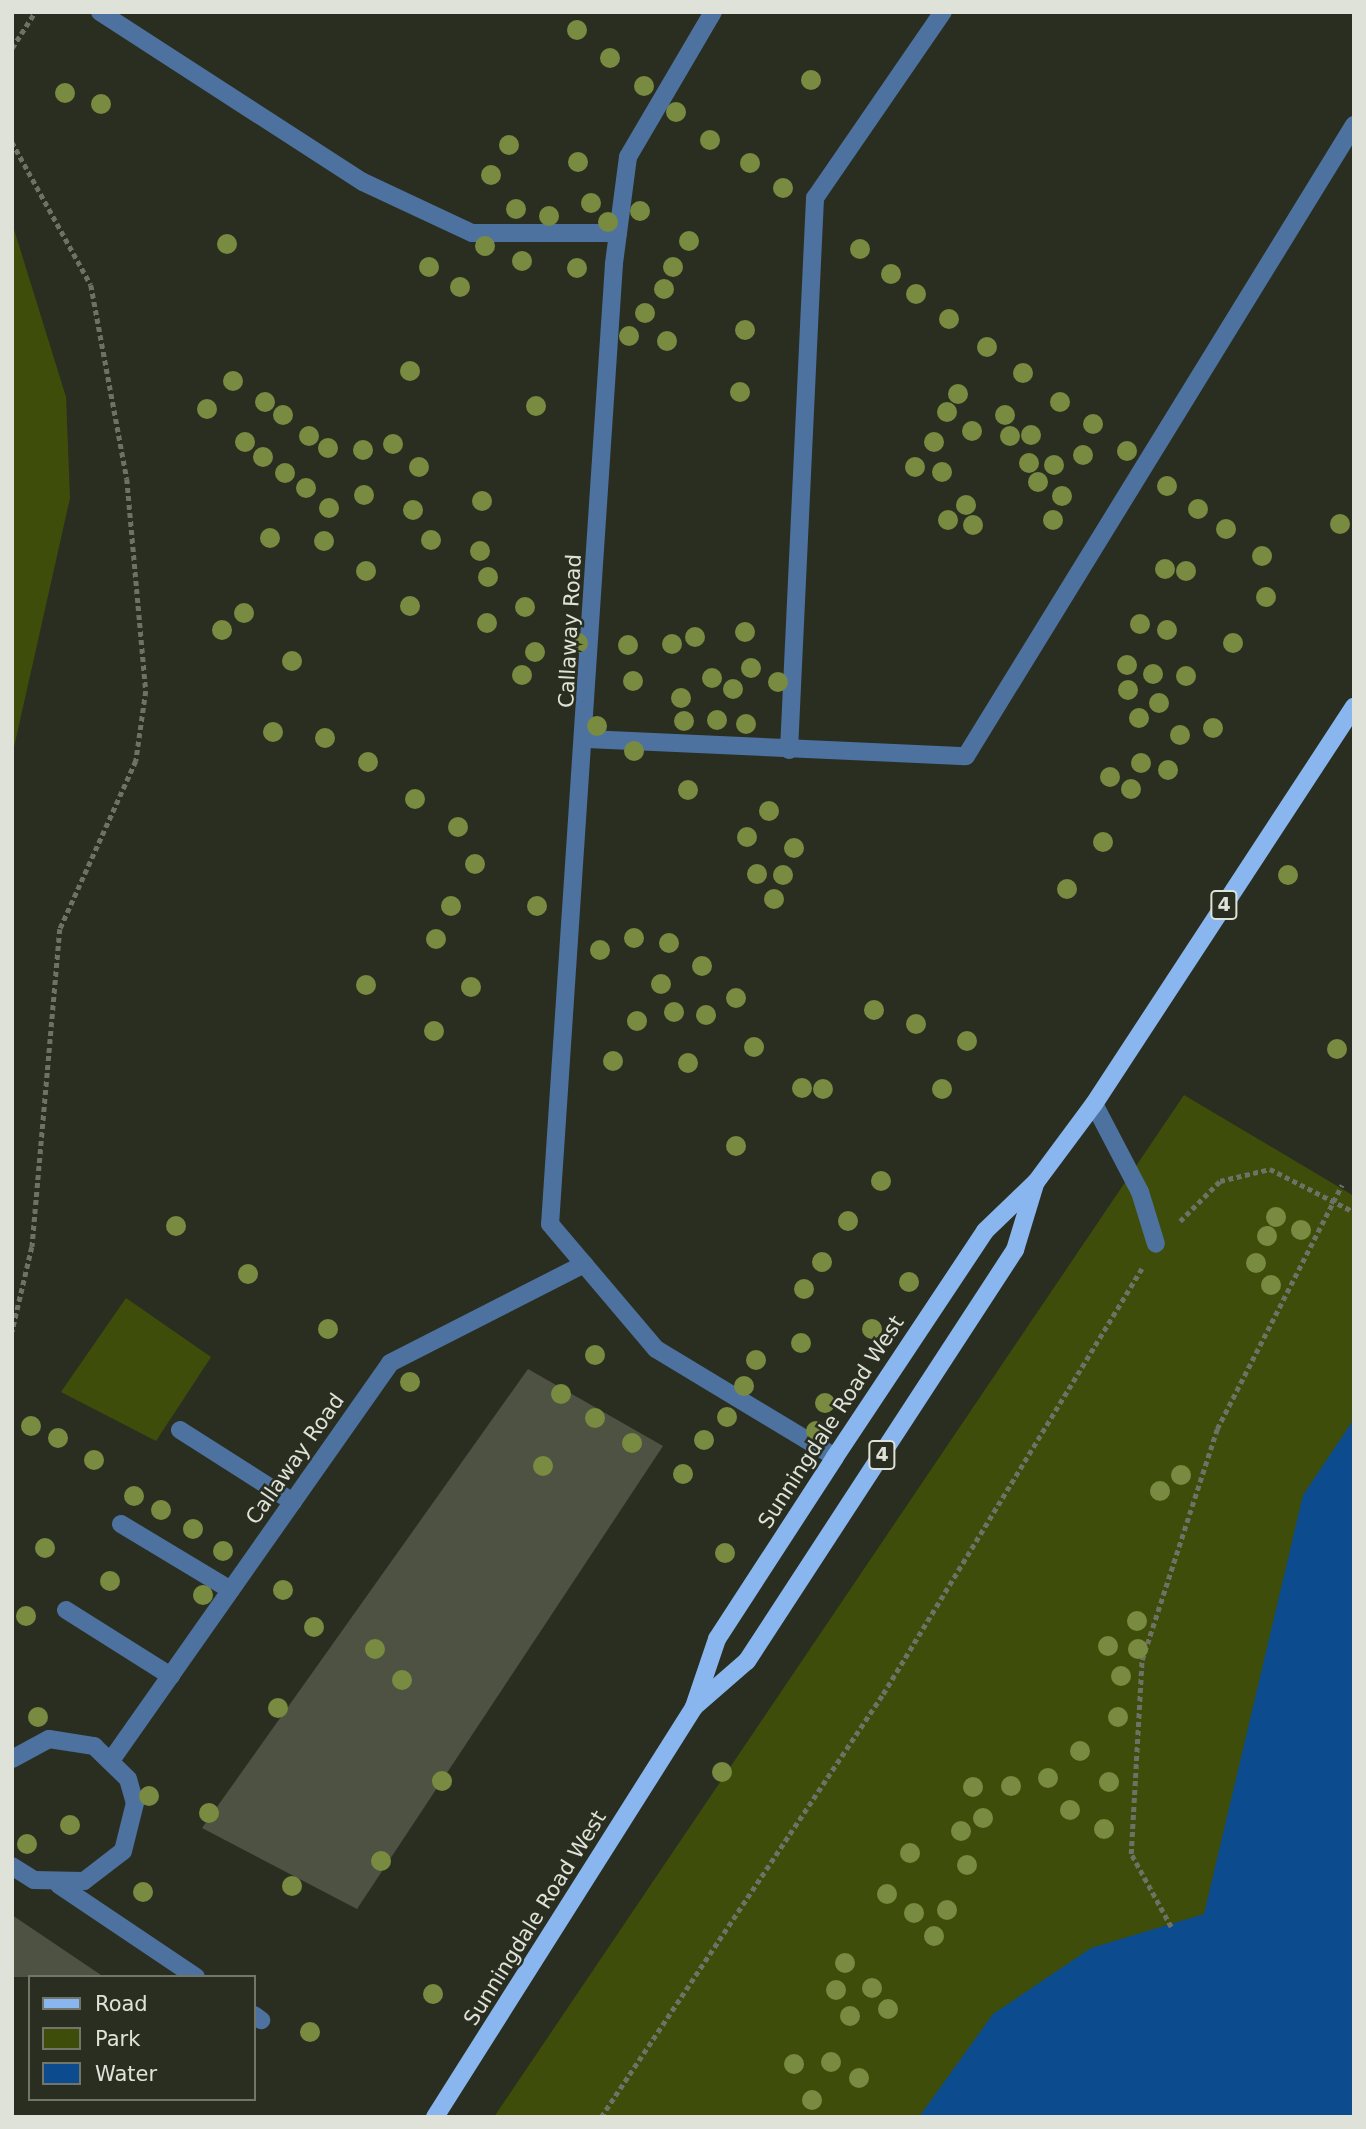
<!DOCTYPE html>
<html>
<head>
<meta charset="utf-8">
<style>
	body { margin:0 }
	#map { position:relative; width:1366px; height:2129px; overflow:hidden; background:#2a2e20; font-family:"DejaVu Sans",sans-serif }
	div>[style] { position:absolute }
	[style*='--x'] { left:calc(var(--x)*1px); top:calc(var(--y)*1px); width:calc(var(--w)*1px); rotate:calc(var(--a)*1deg) }
	.green>* { inset:0; background:#3f4d0a }
	.water>* { inset:0; background:#0c4b8d }
	.building>* { inset:0; background:#4d5242 }
	.path>* { height:4.5px; margin-top:-2.25px; transform-origin:0; background:repeating-linear-gradient(90deg,#6e7165 0 5px,transparent 0 8.5px) }
	.minor>* { height:18px; margin:-9px; padding:0 9px; transform-origin:9px; border-radius:9px; background:#4d729f }
	.major>* { height:18px; margin:-9px; padding:0 9px; transform-origin:9px; border-radius:9px; background:#89b6ee }
	.trees>* { width:20px; height:20px; margin:-10px; border-radius:50%; background:#798b40 }
	span { translate:-50% -50%; white-space:nowrap; text-align:center; line-height:1.15; -webkit-text-stroke:5px #2a2e20; paint-order:stroke }
	.shield-label span { padding:2px 5px; background:#2a2e20; border:2px solid; border-radius:5px; -webkit-text-stroke-width:0 }
	.shield-label { font-size:19px; color:#dfe2d9; font-weight:700 }
	.street-label { font-size:21px; color:#dfe2d9 }
	.frame { position:absolute; inset:0; border:14px solid #dfe2d9; pointer-events:none }
	.legend { position:absolute; left:28px; top:1975px; width:228px; height:126px; box-sizing:border-box; background:#2a2e20; border:2px solid #72766a; margin:0; padding:9px 12px; list-style:none; font-size:21px; color:#dfe2d9 }
	.legend li { display:flex; align-items:center; gap:14px; height:35px }
	.legend b { width:35px; border:2px solid #72766a }
</style>
</head>
<body>
<div id="map">
	<div class="green">
		<i style="clip-path:polygon(12px 223px,66px 397px,70px 498px,12px 756px)"></i>
		<i style="clip-path:polygon(1184px 1095px,1354px 1196px,1354px 2117px,494px 2117px)"></i>
		<i style="clip-path:polygon(126px 1298px,211px 1357px,156px 1441px,61px 1392px)"></i>
	</div>
	<div class="water">
		<i style="clip-path:polygon(1354px 1419px,1354px 2117px,919px 2117px,993px 2014px,1091px 1948px,1204px 1914px,1303px 1495px)"></i>
	</div>
	<div class="building">
		<i style="clip-path:polygon(528px 1369px,663px 1446px,357px 1909px,202px 1828px)"></i>
		<i style="clip-path:polygon(12px 1915px,104px 1977px,12px 1977px)"></i>
	</div>
	<div class="path">
		<i style="--x:12;--y:48;--w:43;--a:-57.4"></i>
		<i style="--x:12;--y:142;--w:163;--a:61.1"></i>
		<i style="--x:91;--y:285;--w:197;--a:79.5"></i>
		<i style="--x:127;--y:479;--w:213;--a:84.9"></i>
		<i style="--x:146;--y:691;--w:71;--a:98.1"></i>
		<i style="--x:136;--y:761;--w:184;--a:114.3"></i>
		<i style="--x:60;--y:929;--w:319;--a:95"></i>
		<i style="--x:32;--y:1247;--w:87;--a:103.2"></i>
		<i style="--x:1180;--y:1221;--w:57;--a:-45"></i>
		<i style="--x:1220;--y:1181;--w:51;--a:-13.5"></i>
		<i style="--x:1270;--y:1169;--w:94;--a:27.1"></i>
		<i style="--x:1171;--y:1927;--w:83;--a:-118.7"></i>
		<i style="--x:1131;--y:1854;--w:194;--a:-86.8"></i>
		<i style="--x:1142;--y:1660;--w:243;--a:-72"></i>
		<i style="--x:1217;--y:1429;--w:274;--a:-62.9"></i>
		<i style="--x:601;--y:2117;--w:508;--a:-56.31"></i>
		<i style="--x:883;--y:1694;--w:499;--a:-58.7"></i>
	</div>
	<div class="minor">
		<i style="--x:100;--y:12;--w:313;--a:32.9"></i>
		<i style="--x:363;--y:182;--w:120;--a:25.1"></i>
		<i style="--x:472;--y:233;--w:146;--a:0"></i>
		<i style="--x:713;--y:12;--w:168;--a:120.4"></i>
		<i style="--x:628;--y:157;--w:108;--a:97.5"></i>
		<i style="--x:614;--y:264;--w:962;--a:93.81"></i>
		<i style="--x:550;--y:1224;--w:164;--a:49.7"></i>
		<i style="--x:656;--y:1349;--w:209;--a:31.1"></i>
		<i style="--x:587;--y:739;--w:379;--a:2.6"></i>
		<i style="--x:966;--y:756;--w:741;--a:-58.41"></i>
		<i style="--x:789;--y:750;--w:553;--a:-87.3"></i>
		<i style="--x:815;--y:198;--w:226;--a:-55.5"></i>
		<i style="--x:1094;--y:1104;--w:99;--a:62.4"></i>
		<i style="--x:1140;--y:1192;--w:54;--a:72.9"></i>
		<i style="--x:180;--y:1430;--w:134;--a:32.5"></i>
		<i style="--x:121;--y:1524;--w:128;--a:31"></i>
		<i style="--x:66;--y:1610;--w:124;--a:32.2"></i>
		<i style="--x:12;--y:1759;--w:42;--a:-28.4"></i>
		<i style="--x:49;--y:1739;--w:46;--a:8.8"></i>
		<i style="--x:94;--y:1746;--w:47;--a:44.1"></i>
		<i style="--x:128;--y:1779;--w:25;--a:74"></i>
		<i style="--x:135;--y:1803;--w:49;--a:104"></i>
		<i style="--x:123;--y:1851;--w:49;--a:142.4"></i>
		<i style="--x:84;--y:1881;--w:50;--a:-178.9"></i>
		<i style="--x:34;--y:1880;--w:26;--a:-148"></i>
		<i style="--x:112;--y:1759;--w:484;--a:-54.9"></i>
		<i style="--x:390;--y:1363;--w:218;--a:-27"></i>
		<i style="--x:59;--y:1885;--w:165;--a:33.9"></i>
		<i style="--x:254;--y:2015;--w:9;--a:36"></i>
	</div>
	<div class="major">
		<i style="--x:694;--y:1707;--w:70;--a:-41"></i>
		<i style="--x:747;--y:1661;--w:491;--a:-56.9"></i>
		<i style="--x:1015;--y:1250;--w:69;--a:-73.1"></i>
		<i style="--x:435;--y:2117;--w:485;--a:-57.7"></i>
		<i style="--x:694;--y:1707;--w:72;--a:-71.3"></i>
		<i style="--x:717;--y:1639;--w:217;--a:-57"></i>
		<i style="--x:835;--y:1457;--w:271;--a:-56.4"></i>
		<i style="--x:985;--y:1231;--w:71;--a:-43.9"></i>
		<i style="--x:1036;--y:1182;--w:97;--a:-53.4"></i>
		<i style="--x:1094;--y:1104;--w:475;--a:-56.8"></i>
	</div>
	<div class="trees">
		<i style="left:577px;top:30px"></i>
		<i style="left:610px;top:58px"></i>
		<i style="left:811px;top:80px"></i>
		<i style="left:644px;top:86px"></i>
		<i style="left:65px;top:93px"></i>
		<i style="left:101px;top:104px"></i>
		<i style="left:676px;top:112px"></i>
		<i style="left:710px;top:140px"></i>
		<i style="left:509px;top:145px"></i>
		<i style="left:578px;top:162px"></i>
		<i style="left:750px;top:163px"></i>
		<i style="left:491px;top:175px"></i>
		<i style="left:783px;top:188px"></i>
		<i style="left:591px;top:203px"></i>
		<i style="left:516px;top:209px"></i>
		<i style="left:640px;top:211px"></i>
		<i style="left:549px;top:216px"></i>
		<i style="left:608px;top:222px"></i>
		<i style="left:689px;top:241px"></i>
		<i style="left:227px;top:244px"></i>
		<i style="left:485px;top:246px"></i>
		<i style="left:860px;top:249px"></i>
		<i style="left:522px;top:261px"></i>
		<i style="left:429px;top:267px"></i>
		<i style="left:673px;top:267px"></i>
		<i style="left:577px;top:268px"></i>
		<i style="left:891px;top:274px"></i>
		<i style="left:460px;top:287px"></i>
		<i style="left:664px;top:289px"></i>
		<i style="left:916px;top:294px"></i>
		<i style="left:645px;top:313px"></i>
		<i style="left:949px;top:319px"></i>
		<i style="left:745px;top:330px"></i>
		<i style="left:629px;top:336px"></i>
		<i style="left:667px;top:341px"></i>
		<i style="left:987px;top:347px"></i>
		<i style="left:410px;top:371px"></i>
		<i style="left:1023px;top:373px"></i>
		<i style="left:233px;top:381px"></i>
		<i style="left:740px;top:392px"></i>
		<i style="left:958px;top:394px"></i>
		<i style="left:265px;top:402px"></i>
		<i style="left:1060px;top:402px"></i>
		<i style="left:536px;top:406px"></i>
		<i style="left:207px;top:409px"></i>
		<i style="left:947px;top:412px"></i>
		<i style="left:283px;top:415px"></i>
		<i style="left:1005px;top:415px"></i>
		<i style="left:1093px;top:424px"></i>
		<i style="left:972px;top:431px"></i>
		<i style="left:1031px;top:435px"></i>
		<i style="left:309px;top:436px"></i>
		<i style="left:1010px;top:436px"></i>
		<i style="left:245px;top:442px"></i>
		<i style="left:934px;top:442px"></i>
		<i style="left:393px;top:444px"></i>
		<i style="left:328px;top:448px"></i>
		<i style="left:363px;top:450px"></i>
		<i style="left:1127px;top:451px"></i>
		<i style="left:1083px;top:455px"></i>
		<i style="left:263px;top:457px"></i>
		<i style="left:1029px;top:463px"></i>
		<i style="left:1054px;top:465px"></i>
		<i style="left:419px;top:467px"></i>
		<i style="left:915px;top:467px"></i>
		<i style="left:942px;top:472px"></i>
		<i style="left:285px;top:473px"></i>
		<i style="left:1038px;top:482px"></i>
		<i style="left:1167px;top:486px"></i>
		<i style="left:306px;top:488px"></i>
		<i style="left:364px;top:495px"></i>
		<i style="left:1062px;top:496px"></i>
		<i style="left:482px;top:501px"></i>
		<i style="left:966px;top:505px"></i>
		<i style="left:329px;top:508px"></i>
		<i style="left:1198px;top:509px"></i>
		<i style="left:413px;top:510px"></i>
		<i style="left:948px;top:520px"></i>
		<i style="left:1053px;top:520px"></i>
		<i style="left:1340px;top:524px"></i>
		<i style="left:973px;top:525px"></i>
		<i style="left:1226px;top:529px"></i>
		<i style="left:270px;top:538px"></i>
		<i style="left:431px;top:540px"></i>
		<i style="left:324px;top:541px"></i>
		<i style="left:480px;top:551px"></i>
		<i style="left:1262px;top:556px"></i>
		<i style="left:1165px;top:569px"></i>
		<i style="left:366px;top:571px"></i>
		<i style="left:1186px;top:571px"></i>
		<i style="left:488px;top:577px"></i>
		<i style="left:1266px;top:597px"></i>
		<i style="left:410px;top:606px"></i>
		<i style="left:525px;top:607px"></i>
		<i style="left:244px;top:613px"></i>
		<i style="left:487px;top:623px"></i>
		<i style="left:1140px;top:624px"></i>
		<i style="left:222px;top:630px"></i>
		<i style="left:1167px;top:630px"></i>
		<i style="left:745px;top:632px"></i>
		<i style="left:695px;top:637px"></i>
		<i style="left:578px;top:643px"></i>
		<i style="left:1233px;top:643px"></i>
		<i style="left:672px;top:644px"></i>
		<i style="left:628px;top:645px"></i>
		<i style="left:535px;top:652px"></i>
		<i style="left:292px;top:661px"></i>
		<i style="left:1127px;top:665px"></i>
		<i style="left:751px;top:668px"></i>
		<i style="left:1153px;top:674px"></i>
		<i style="left:522px;top:675px"></i>
		<i style="left:1186px;top:676px"></i>
		<i style="left:712px;top:678px"></i>
		<i style="left:633px;top:681px"></i>
		<i style="left:778px;top:682px"></i>
		<i style="left:733px;top:689px"></i>
		<i style="left:1128px;top:690px"></i>
		<i style="left:681px;top:698px"></i>
		<i style="left:1159px;top:703px"></i>
		<i style="left:1139px;top:718px"></i>
		<i style="left:717px;top:720px"></i>
		<i style="left:684px;top:721px"></i>
		<i style="left:746px;top:724px"></i>
		<i style="left:597px;top:726px"></i>
		<i style="left:1213px;top:728px"></i>
		<i style="left:273px;top:732px"></i>
		<i style="left:1180px;top:735px"></i>
		<i style="left:325px;top:738px"></i>
		<i style="left:634px;top:751px"></i>
		<i style="left:368px;top:762px"></i>
		<i style="left:1141px;top:763px"></i>
		<i style="left:1168px;top:770px"></i>
		<i style="left:1110px;top:777px"></i>
		<i style="left:1131px;top:789px"></i>
		<i style="left:688px;top:790px"></i>
		<i style="left:415px;top:799px"></i>
		<i style="left:769px;top:811px"></i>
		<i style="left:458px;top:827px"></i>
		<i style="left:747px;top:837px"></i>
		<i style="left:1103px;top:842px"></i>
		<i style="left:794px;top:848px"></i>
		<i style="left:475px;top:864px"></i>
		<i style="left:757px;top:874px"></i>
		<i style="left:783px;top:875px"></i>
		<i style="left:1288px;top:875px"></i>
		<i style="left:1067px;top:889px"></i>
		<i style="left:774px;top:899px"></i>
		<i style="left:451px;top:906px"></i>
		<i style="left:537px;top:906px"></i>
		<i style="left:634px;top:938px"></i>
		<i style="left:436px;top:939px"></i>
		<i style="left:669px;top:943px"></i>
		<i style="left:600px;top:950px"></i>
		<i style="left:702px;top:966px"></i>
		<i style="left:661px;top:984px"></i>
		<i style="left:366px;top:985px"></i>
		<i style="left:471px;top:987px"></i>
		<i style="left:736px;top:998px"></i>
		<i style="left:874px;top:1010px"></i>
		<i style="left:674px;top:1012px"></i>
		<i style="left:706px;top:1015px"></i>
		<i style="left:637px;top:1021px"></i>
		<i style="left:916px;top:1024px"></i>
		<i style="left:434px;top:1031px"></i>
		<i style="left:967px;top:1041px"></i>
		<i style="left:754px;top:1047px"></i>
		<i style="left:1337px;top:1049px"></i>
		<i style="left:613px;top:1061px"></i>
		<i style="left:688px;top:1063px"></i>
		<i style="left:802px;top:1088px"></i>
		<i style="left:823px;top:1089px"></i>
		<i style="left:942px;top:1089px"></i>
		<i style="left:736px;top:1146px"></i>
		<i style="left:881px;top:1181px"></i>
		<i style="left:1276px;top:1217px"></i>
		<i style="left:848px;top:1221px"></i>
		<i style="left:176px;top:1226px"></i>
		<i style="left:1301px;top:1230px"></i>
		<i style="left:1267px;top:1236px"></i>
		<i style="left:822px;top:1262px"></i>
		<i style="left:1256px;top:1263px"></i>
		<i style="left:248px;top:1274px"></i>
		<i style="left:909px;top:1282px"></i>
		<i style="left:1271px;top:1285px"></i>
		<i style="left:804px;top:1289px"></i>
		<i style="left:328px;top:1329px"></i>
		<i style="left:872px;top:1329px"></i>
		<i style="left:801px;top:1343px"></i>
		<i style="left:595px;top:1355px"></i>
		<i style="left:756px;top:1360px"></i>
		<i style="left:410px;top:1382px"></i>
		<i style="left:744px;top:1386px"></i>
		<i style="left:561px;top:1394px"></i>
		<i style="left:825px;top:1403px"></i>
		<i style="left:727px;top:1417px"></i>
		<i style="left:595px;top:1418px"></i>
		<i style="left:31px;top:1426px"></i>
		<i style="left:816px;top:1431px"></i>
		<i style="left:58px;top:1438px"></i>
		<i style="left:704px;top:1440px"></i>
		<i style="left:632px;top:1443px"></i>
		<i style="left:94px;top:1460px"></i>
		<i style="left:543px;top:1466px"></i>
		<i style="left:683px;top:1474px"></i>
		<i style="left:1181px;top:1475px"></i>
		<i style="left:1160px;top:1491px"></i>
		<i style="left:134px;top:1496px"></i>
		<i style="left:161px;top:1510px"></i>
		<i style="left:193px;top:1529px"></i>
		<i style="left:45px;top:1548px"></i>
		<i style="left:223px;top:1551px"></i>
		<i style="left:725px;top:1553px"></i>
		<i style="left:110px;top:1581px"></i>
		<i style="left:283px;top:1590px"></i>
		<i style="left:203px;top:1595px"></i>
		<i style="left:26px;top:1616px"></i>
		<i style="left:1137px;top:1621px"></i>
		<i style="left:314px;top:1627px"></i>
		<i style="left:1108px;top:1646px"></i>
		<i style="left:375px;top:1649px"></i>
		<i style="left:1138px;top:1649px"></i>
		<i style="left:1121px;top:1676px"></i>
		<i style="left:402px;top:1680px"></i>
		<i style="left:278px;top:1708px"></i>
		<i style="left:38px;top:1717px"></i>
		<i style="left:1118px;top:1717px"></i>
		<i style="left:1080px;top:1751px"></i>
		<i style="left:722px;top:1772px"></i>
		<i style="left:1048px;top:1778px"></i>
		<i style="left:442px;top:1781px"></i>
		<i style="left:1109px;top:1782px"></i>
		<i style="left:1011px;top:1786px"></i>
		<i style="left:973px;top:1787px"></i>
		<i style="left:149px;top:1796px"></i>
		<i style="left:1070px;top:1810px"></i>
		<i style="left:209px;top:1813px"></i>
		<i style="left:983px;top:1818px"></i>
		<i style="left:70px;top:1825px"></i>
		<i style="left:1104px;top:1829px"></i>
		<i style="left:961px;top:1831px"></i>
		<i style="left:27px;top:1844px"></i>
		<i style="left:910px;top:1853px"></i>
		<i style="left:381px;top:1861px"></i>
		<i style="left:967px;top:1865px"></i>
		<i style="left:292px;top:1886px"></i>
		<i style="left:143px;top:1892px"></i>
		<i style="left:887px;top:1894px"></i>
		<i style="left:947px;top:1910px"></i>
		<i style="left:914px;top:1913px"></i>
		<i style="left:934px;top:1936px"></i>
		<i style="left:845px;top:1963px"></i>
		<i style="left:872px;top:1988px"></i>
		<i style="left:836px;top:1990px"></i>
		<i style="left:433px;top:1994px"></i>
		<i style="left:888px;top:2009px"></i>
		<i style="left:850px;top:2016px"></i>
		<i style="left:310px;top:2032px"></i>
		<i style="left:831px;top:2062px"></i>
		<i style="left:794px;top:2064px"></i>
		<i style="left:859px;top:2078px"></i>
		<i style="left:812px;top:2100px"></i>
	</div>
	<div class="shield-label">
		<span style="left:1224px;top:905px">4</span>
		<span style="left:882px;top:1455px">4</span>
	</div>
	<div class="street-label">
		<span style="left:570px;top:631px;rotate:-87deg">Callaway Road</span>
		<span style="left:831px;top:1422px;rotate:-57deg">Sunningdale Road West</span>
		<span style="left:295px;top:1459px;rotate:-55deg">Callaway Road</span>
		<span style="left:535px;top:1918px;rotate:-58deg">Sunningdale Road West</span>
	</div>
	<div class="frame"></div>
	<ul class="legend">
	<li><b style="height:9px;background:#89b6ee"></b>Road</li>
	<li><b style="height:19px;background:#3f4d0a"></b>Park</li>
	<li><b style="height:19px;background:#0c4b8d"></b>Water</li>
	</ul>
</div>
</body>
</html>
